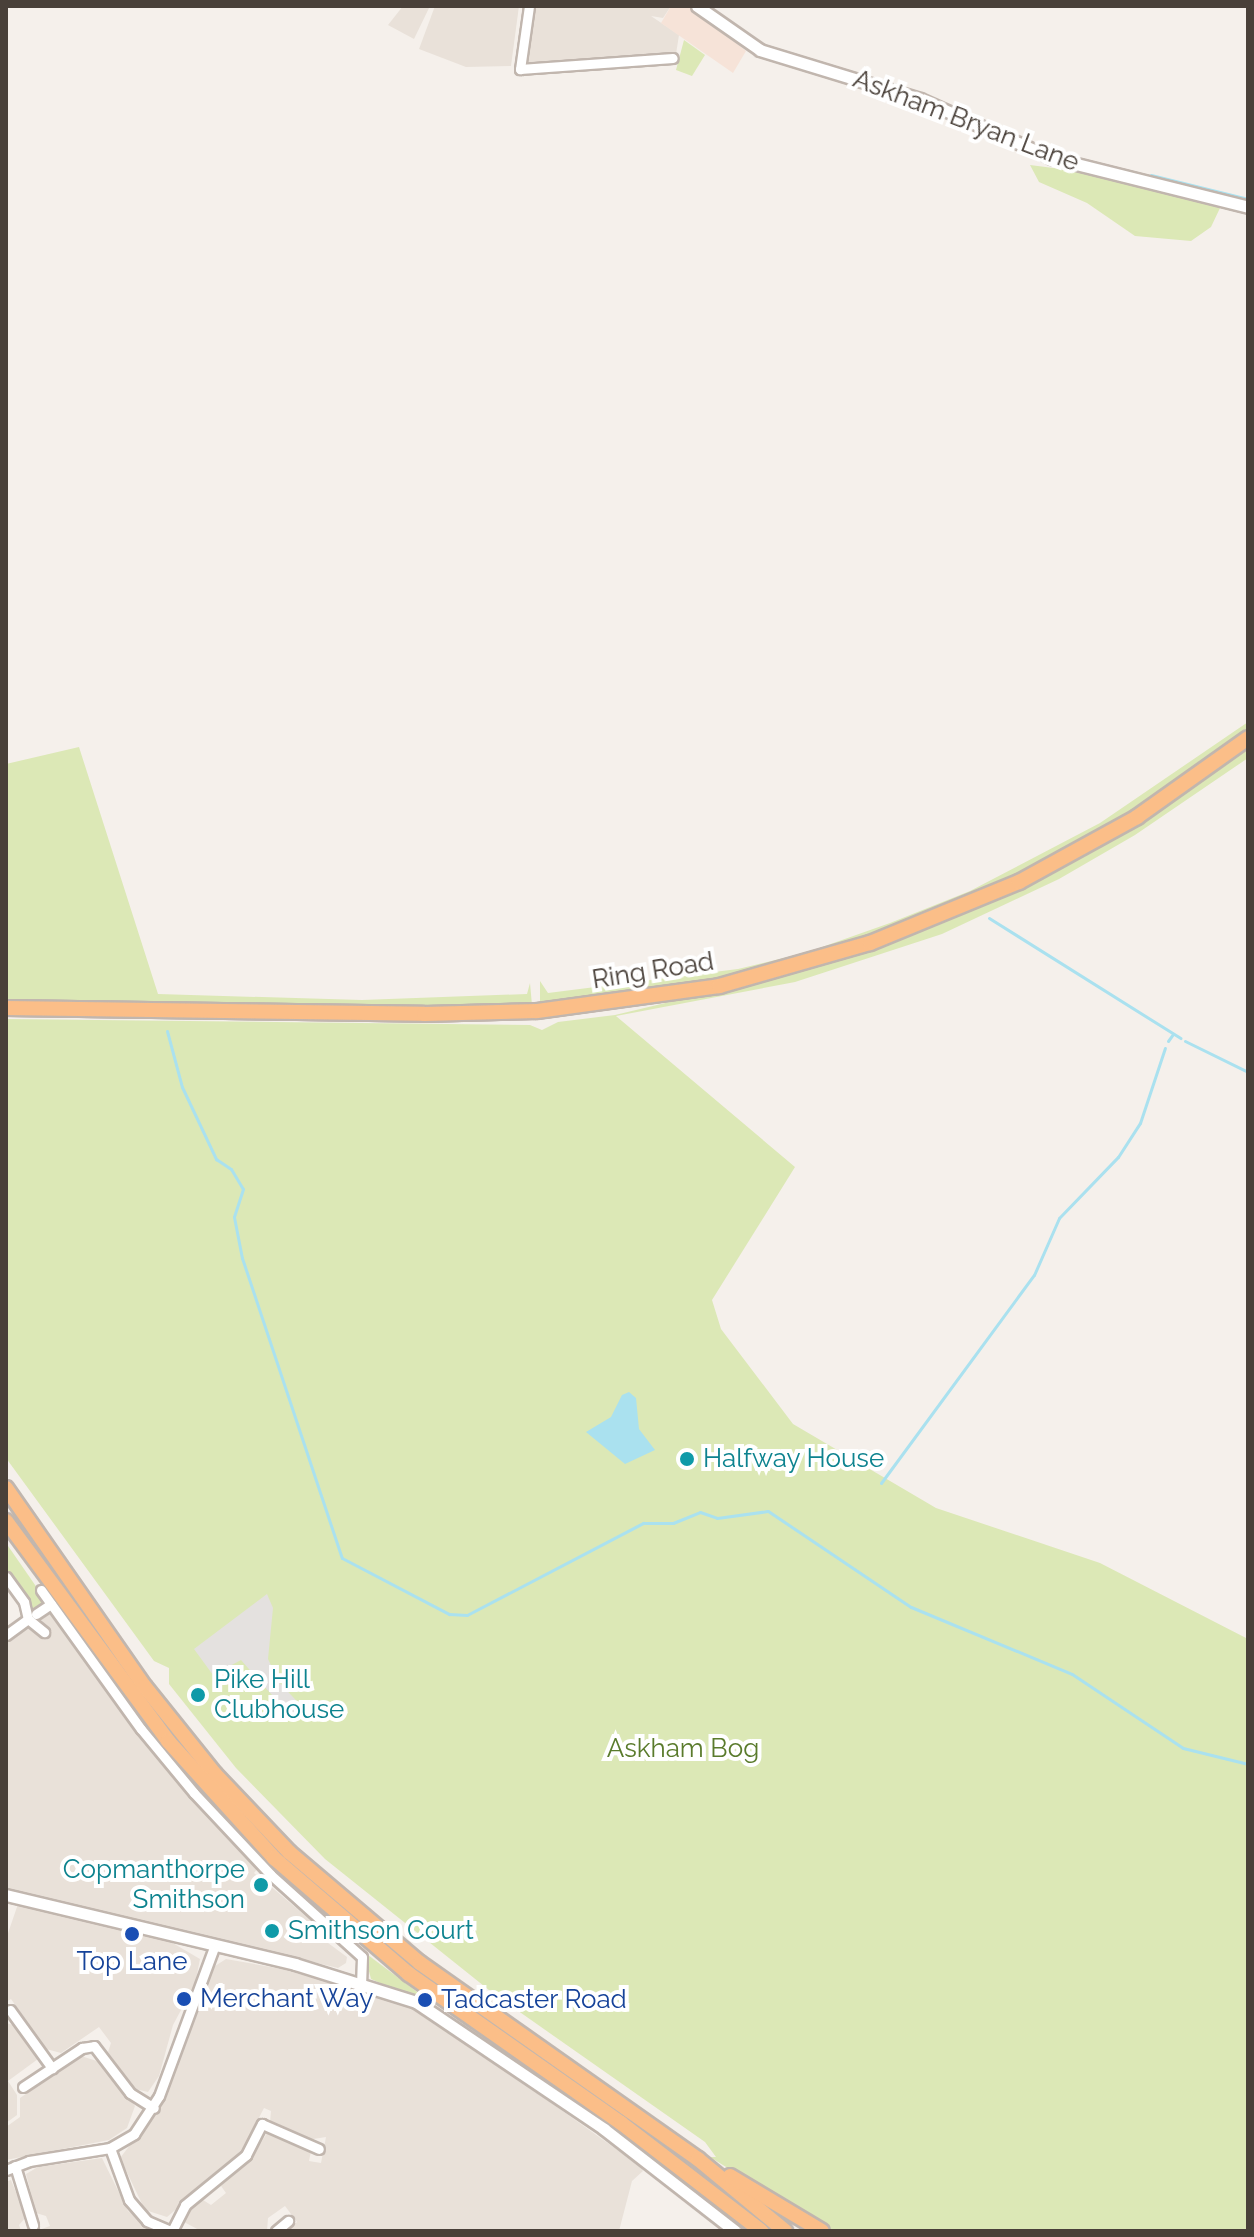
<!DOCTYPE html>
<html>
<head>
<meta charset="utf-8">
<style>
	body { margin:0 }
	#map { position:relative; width:1254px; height:2237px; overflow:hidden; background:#f5f0eb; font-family:Raleway,sans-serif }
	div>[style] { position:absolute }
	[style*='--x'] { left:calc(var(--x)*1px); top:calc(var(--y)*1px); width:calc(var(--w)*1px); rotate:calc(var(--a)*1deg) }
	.residential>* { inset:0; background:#e9e1d9 }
	.commercial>* { inset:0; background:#f6e3d8 }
	.green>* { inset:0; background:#dce8b6 }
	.parking>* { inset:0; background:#e4e1df }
	.water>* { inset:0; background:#aae1ef }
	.stream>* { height:3px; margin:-1.5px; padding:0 1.5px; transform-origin:1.5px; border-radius:1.5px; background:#aae1ef }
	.roads { filter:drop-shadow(2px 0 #c1b6ae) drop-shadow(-2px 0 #c1b6ae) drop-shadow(0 2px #c1b6ae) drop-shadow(0 -2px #c1b6ae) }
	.minor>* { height:9px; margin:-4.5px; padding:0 4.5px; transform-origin:4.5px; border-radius:4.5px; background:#fff }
	.tertiary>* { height:11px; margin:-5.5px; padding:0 5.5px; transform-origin:5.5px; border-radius:5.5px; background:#fff }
	.trunk>* { height:14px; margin:-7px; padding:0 7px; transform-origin:7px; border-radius:7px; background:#fbbe88 }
	.dots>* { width:22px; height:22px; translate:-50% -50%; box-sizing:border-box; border:4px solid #fff; border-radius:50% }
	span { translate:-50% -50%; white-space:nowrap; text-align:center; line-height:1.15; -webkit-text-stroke:8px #fff; paint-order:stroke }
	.street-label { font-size:26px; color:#494039 }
	.culture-label { font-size:26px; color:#0d838f }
	.left { translate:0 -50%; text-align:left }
	.right { translate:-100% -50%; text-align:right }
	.park-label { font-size:26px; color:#5a7b2c }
	.transit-label { font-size:26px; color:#164399 }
	.frame { position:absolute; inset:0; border:8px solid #494039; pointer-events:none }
</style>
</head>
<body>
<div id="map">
	<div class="residential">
		<i style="clip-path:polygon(403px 6px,430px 6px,414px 39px,388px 25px)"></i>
		<i style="clip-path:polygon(435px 6px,519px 6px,511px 66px,466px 67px,419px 49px)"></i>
		<i style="clip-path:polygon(530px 6px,671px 6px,663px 18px,651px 16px,679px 35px,676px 54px,522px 65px)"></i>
		<i style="clip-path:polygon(49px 1613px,158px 1759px,258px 1868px,254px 1873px,261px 1879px,255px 1885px,262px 1891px,268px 1884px,315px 1924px,324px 1940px,347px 1957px,346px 1963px,338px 1968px,6px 1889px,6px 1642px,29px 1628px,44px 1639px,51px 1634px,39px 1617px)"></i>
		<i style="clip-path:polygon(18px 1904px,171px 1942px,200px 1959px,195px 1984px,173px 2025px,159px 2076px,148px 2092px,135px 2089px,108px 2052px,111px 2043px,99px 2027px,61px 2053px,46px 2049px,11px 1999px,6px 2002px,6px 1939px)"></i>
		<i style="clip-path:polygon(226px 1959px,282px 1969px,408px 2005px,447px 2029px,640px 2166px,643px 2171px,632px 2181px,619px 2231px,285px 2231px,297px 2222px,285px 2206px,268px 2218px,267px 2231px,201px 2231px,184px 2222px,192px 2207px,203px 2200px,211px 2205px,226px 2193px,221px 2186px,251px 2159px,267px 2133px,311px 2151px,309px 2161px,321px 2163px,326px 2137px,307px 2140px,270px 2123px,271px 2111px,264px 2108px,244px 2147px,225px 2168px,167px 2217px,145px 2210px,120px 2158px,166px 2099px,186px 2031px,215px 1966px)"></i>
		<i style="clip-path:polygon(6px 2023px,13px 2025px,38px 2059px,8px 2081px,17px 2095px,17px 2115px,6px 2123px)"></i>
		<i style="clip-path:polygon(81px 2056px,100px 2062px,135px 2106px,127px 2128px,109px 2140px,6px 2160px,6px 2127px,20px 2117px,20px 2098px)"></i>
		<i style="clip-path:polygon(102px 2158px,128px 2211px,152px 2231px,36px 2231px,50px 2226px,46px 2216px,36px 2213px,26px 2174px,38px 2167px)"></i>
		<i style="clip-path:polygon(11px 2180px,26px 2217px,19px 2225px,21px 2231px,6px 2231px,6px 2182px)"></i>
	</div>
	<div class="commercial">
		<i style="clip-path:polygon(671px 6px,689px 6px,746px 51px,733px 73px,661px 23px)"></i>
	</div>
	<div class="green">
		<i style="clip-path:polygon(684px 40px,705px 55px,692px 76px,676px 70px)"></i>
		<i style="clip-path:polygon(1030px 165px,1092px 173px,1220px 208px,1211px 227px,1191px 241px,1135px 236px,1087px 203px,1039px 182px)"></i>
		<i style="clip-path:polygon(1248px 722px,1248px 730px,1200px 766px,1104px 829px,971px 897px,809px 956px,726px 977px,540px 1005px,540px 981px,548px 993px,738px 969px,808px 952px,890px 923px,970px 891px,1100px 823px)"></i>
		<i style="clip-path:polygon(1248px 745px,1248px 758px,1135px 835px,1059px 879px,942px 934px,795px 982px,616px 1016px,795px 1167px,712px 1300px,721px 1329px,793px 1424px,936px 1508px,1100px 1563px,1248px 1639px,1248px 2231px,829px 2231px,710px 2157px,716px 2157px,705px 2142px,494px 1994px,325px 1859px,236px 1768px,169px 1684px,169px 1668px,154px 1661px,6px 1458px,6px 1019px,530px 1025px,542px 1030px,558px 1022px,615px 1015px,800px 971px,953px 917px,1105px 842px)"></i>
		<i style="clip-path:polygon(79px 747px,158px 994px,362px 1000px,527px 994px,530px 983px,532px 1005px,382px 1009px,6px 1001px,6px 764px)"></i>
		<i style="clip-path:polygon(6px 1543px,42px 1595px,41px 1604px,30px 1612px,6px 1572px)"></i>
		<i style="clip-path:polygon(364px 1952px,420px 1994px,417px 1999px,371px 1979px)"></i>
	</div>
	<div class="parking">
		<i style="clip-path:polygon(267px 1594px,273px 1608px,268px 1659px,279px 1682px,306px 1711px,295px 1721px,241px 1660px,213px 1675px,194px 1649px)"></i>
	</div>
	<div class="water">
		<i style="clip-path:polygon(629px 1392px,636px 1398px,639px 1429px,655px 1450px,625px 1464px,586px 1432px,611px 1417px,622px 1395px)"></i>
	</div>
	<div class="stream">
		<i style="--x:1151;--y:175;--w:100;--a:13.9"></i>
		<i style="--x:1217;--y:205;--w:32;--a:14"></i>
		<i style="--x:989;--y:918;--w:226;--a:32.1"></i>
		<i style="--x:167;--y:1031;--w:58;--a:75"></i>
		<i style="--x:182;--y:1087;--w:80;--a:64.7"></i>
		<i style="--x:216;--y:1159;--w:18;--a:34"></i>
		<i style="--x:231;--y:1169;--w:23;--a:59"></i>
		<i style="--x:243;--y:1189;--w:29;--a:108"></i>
		<i style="--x:234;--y:1217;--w:42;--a:79"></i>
		<i style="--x:242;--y:1258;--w:316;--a:71.6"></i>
		<i style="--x:342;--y:1558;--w:121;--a:27.6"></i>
		<i style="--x:449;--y:1614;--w:18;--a:3"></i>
		<i style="--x:467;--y:1615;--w:199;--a:-27.6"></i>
		<i style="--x:643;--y:1523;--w:30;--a:0"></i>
		<i style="--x:673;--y:1523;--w:29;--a:-22"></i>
		<i style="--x:700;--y:1512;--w:18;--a:19"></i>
		<i style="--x:717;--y:1518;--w:51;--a:-7.8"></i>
		<i style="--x:768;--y:1511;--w:172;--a:33.9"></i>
		<i style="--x:911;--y:1607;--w:174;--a:22.6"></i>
		<i style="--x:1072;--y:1674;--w:133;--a:33.7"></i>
		<i style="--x:1183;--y:1748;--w:67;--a:13.8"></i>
		<i style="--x:1168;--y:1041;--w:9;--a:-54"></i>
		<i style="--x:1185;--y:1041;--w:70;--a:26.2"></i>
		<i style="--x:881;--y:1483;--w:258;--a:-53.7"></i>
		<i style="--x:1034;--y:1275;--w:62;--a:-66.3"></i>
		<i style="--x:1059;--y:1218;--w:85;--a:-46"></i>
		<i style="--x:1118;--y:1157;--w:40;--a:-57.1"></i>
		<i style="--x:1140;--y:1123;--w:79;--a:-71.6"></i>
	</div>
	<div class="roads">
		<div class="minor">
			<i style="--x:529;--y:6;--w:64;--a:98.1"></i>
			<i style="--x:520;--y:69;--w:153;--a:-4.1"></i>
			<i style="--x:6;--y:1577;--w:31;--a:54"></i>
			<i style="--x:24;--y:1602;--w:17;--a:77"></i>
			<i style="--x:28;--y:1619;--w:21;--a:39"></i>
			<i style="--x:41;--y:1590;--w:171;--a:54.3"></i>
			<i style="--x:141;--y:1729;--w:83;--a:50.4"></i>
			<i style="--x:194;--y:1793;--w:112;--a:46.8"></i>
			<i style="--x:271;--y:1875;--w:122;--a:42"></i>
			<i style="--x:362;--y:1957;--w:25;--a:92"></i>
			<i style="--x:36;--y:1614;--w:18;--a:-34"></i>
			<i style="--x:6;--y:1635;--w:27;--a:-36"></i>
			<i style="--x:10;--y:2010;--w:72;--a:54.1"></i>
			<i style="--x:23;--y:2087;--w:71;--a:-33.5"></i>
			<i style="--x:82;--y:2048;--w:12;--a:-9"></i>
			<i style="--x:94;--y:2046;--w:59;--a:52.5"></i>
			<i style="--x:130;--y:2093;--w:28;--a:32"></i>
			<i style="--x:110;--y:2148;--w:55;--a:69.9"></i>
			<i style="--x:129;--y:2200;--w:28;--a:49"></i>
			<i style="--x:147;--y:2221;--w:26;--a:23"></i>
			<i style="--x:15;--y:2166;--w:62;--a:73"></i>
			<i style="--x:6;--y:2170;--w:25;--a:-21"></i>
			<i style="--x:29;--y:2161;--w:82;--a:-9.1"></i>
			<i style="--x:110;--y:2148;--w:28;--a:-30"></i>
			<i style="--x:134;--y:2134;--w:45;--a:-56.7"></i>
			<i style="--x:159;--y:2096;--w:159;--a:-69.7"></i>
			<i style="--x:172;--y:2231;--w:29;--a:-63"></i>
			<i style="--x:185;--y:2205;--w:79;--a:-39.3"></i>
			<i style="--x:246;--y:2155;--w:35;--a:-63"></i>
			<i style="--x:262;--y:2124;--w:62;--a:23.7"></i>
			<i style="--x:276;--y:2231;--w:16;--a:-40"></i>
		</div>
		<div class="tertiary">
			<i style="--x:697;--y:6;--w:77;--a:34.9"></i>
			<i style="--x:760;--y:50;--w:167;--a:17"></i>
			<i style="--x:920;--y:99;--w:145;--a:24.1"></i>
			<i style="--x:1052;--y:158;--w:202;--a:14"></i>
			<i style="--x:6;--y:1895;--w:297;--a:13.4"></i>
			<i style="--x:295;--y:1964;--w:127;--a:17.4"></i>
			<i style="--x:416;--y:2002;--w:227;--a:34"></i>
			<i style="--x:604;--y:2129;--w:166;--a:37.9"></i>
		</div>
		<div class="trunk">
			<i style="--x:6;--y:1008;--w:418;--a:0.8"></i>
			<i style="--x:424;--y:1014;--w:113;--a:-1.5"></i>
			<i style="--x:537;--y:1011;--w:184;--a:-7.8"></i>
			<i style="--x:719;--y:986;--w:157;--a:-15.9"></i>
			<i style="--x:870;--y:943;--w:161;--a:-22.3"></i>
			<i style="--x:1019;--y:882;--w:135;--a:-28.8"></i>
			<i style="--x:1137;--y:817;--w:136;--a:-35.4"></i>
			<i style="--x:6;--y:1488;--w:243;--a:55.1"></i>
			<i style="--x:145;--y:1687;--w:112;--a:51.2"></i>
			<i style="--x:215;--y:1774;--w:108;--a:46.5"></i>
			<i style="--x:289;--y:1852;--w:172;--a:40.3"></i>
			<i style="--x:420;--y:1963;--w:340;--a:35.2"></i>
			<i style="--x:698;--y:2159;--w:113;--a:39.6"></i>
			<i style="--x:6;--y:1521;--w:273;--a:53.6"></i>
			<i style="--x:168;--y:1741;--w:158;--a:47.8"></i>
			<i style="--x:274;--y:1858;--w:178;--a:40.7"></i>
			<i style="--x:409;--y:1974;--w:259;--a:35.1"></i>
			<i style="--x:621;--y:2123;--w:177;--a:37.6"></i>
			<i style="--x:730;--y:2176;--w:107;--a:30.9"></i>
		</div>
	</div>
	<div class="dots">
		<i style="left:687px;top:1459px;background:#0f9aa8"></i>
		<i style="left:198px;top:1695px;background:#0f9aa8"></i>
		<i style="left:261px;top:1885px;background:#0f9aa8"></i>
		<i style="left:272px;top:1931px;background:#0f9aa8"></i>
		<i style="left:132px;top:1934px;background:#1a4fb4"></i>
		<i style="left:184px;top:1999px;background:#1a4fb4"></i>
		<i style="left:425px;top:2000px;background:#1a4fb4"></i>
	</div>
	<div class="street-label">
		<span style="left:966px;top:121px;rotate:21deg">Askham Bryan Lane</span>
		<span style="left:653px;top:971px;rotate:-9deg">Ring Road</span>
	</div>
	<div class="culture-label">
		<span class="left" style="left:703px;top:1459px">Halfway House</span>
		<span class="left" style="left:214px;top:1695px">Pike Hill<br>Clubhouse</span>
		<span class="right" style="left:245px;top:1885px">Copmanthorpe<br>Smithson</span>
		<span class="left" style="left:288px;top:1931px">Smithson Court</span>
	</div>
	<div class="park-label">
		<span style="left:683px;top:1749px">Askham Bog</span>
	</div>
	<div class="transit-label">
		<span style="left:132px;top:1962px">Top Lane</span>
		<span class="left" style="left:200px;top:1999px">Merchant Way</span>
		<span class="left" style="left:441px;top:2000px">Tadcaster Road</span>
	</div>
	<div class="frame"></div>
</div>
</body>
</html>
